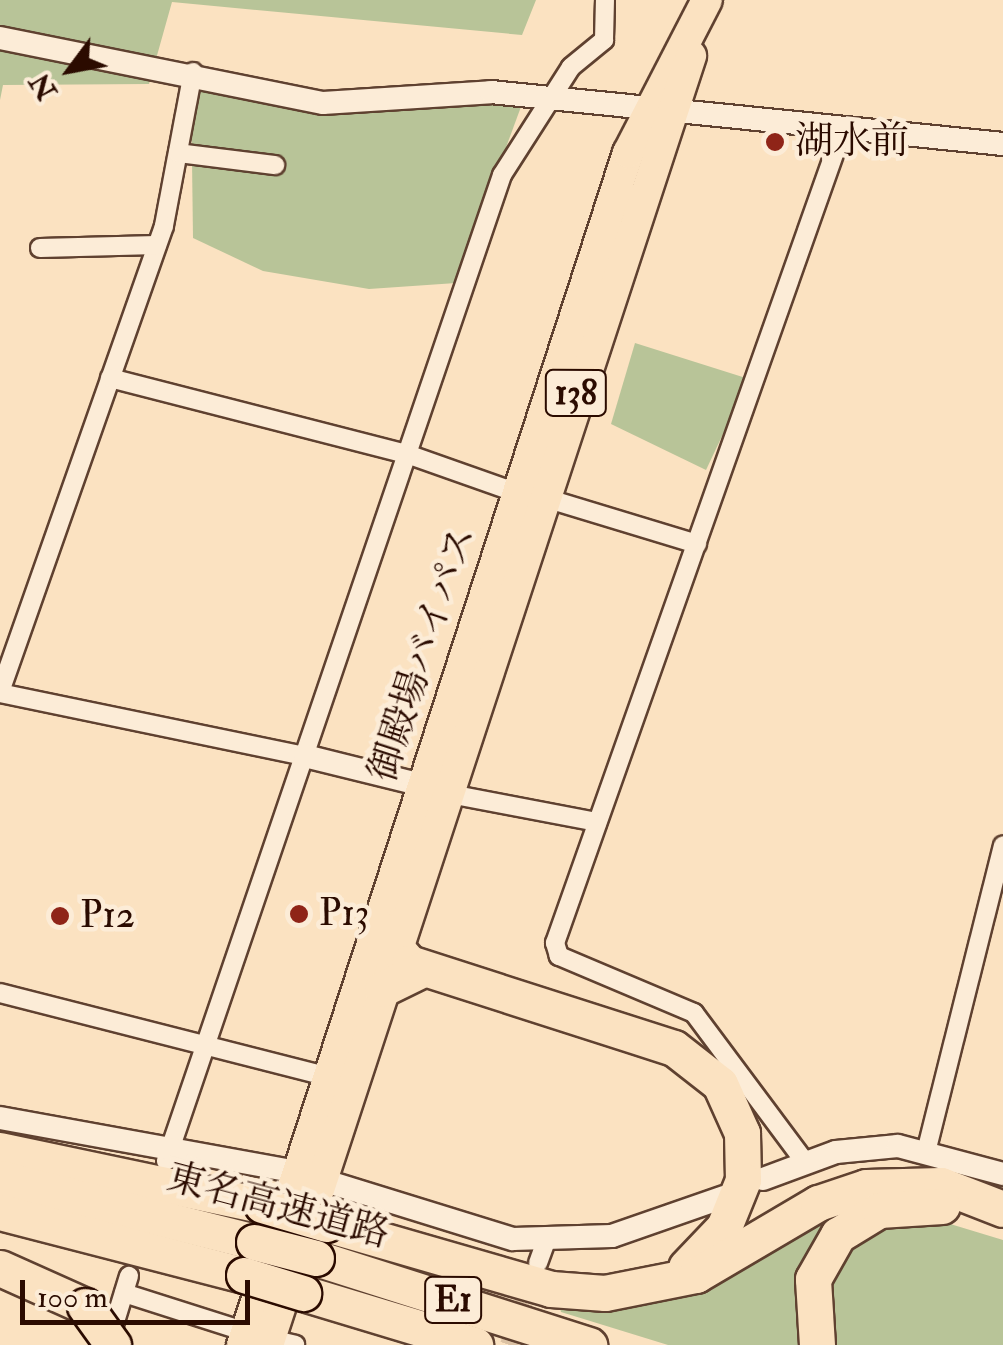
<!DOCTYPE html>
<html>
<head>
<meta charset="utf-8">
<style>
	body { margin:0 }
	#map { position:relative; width:1003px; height:1345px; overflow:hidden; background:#fbe2c1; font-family:"IM FELL Double Pica","Noto Serif JP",serif }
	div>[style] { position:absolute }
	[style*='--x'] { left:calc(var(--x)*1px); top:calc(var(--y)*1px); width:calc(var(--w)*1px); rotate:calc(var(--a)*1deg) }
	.green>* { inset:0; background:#b8c498 }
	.minor-tunnel>* { height:18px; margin-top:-9px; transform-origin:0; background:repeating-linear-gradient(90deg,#dcc2a4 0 18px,transparent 0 27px) }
	.roads { filter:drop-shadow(2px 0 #5f4130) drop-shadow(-2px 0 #5f4130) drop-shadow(0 2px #5f4130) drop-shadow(0 -2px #5f4130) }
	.minor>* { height:18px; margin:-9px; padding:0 9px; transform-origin:9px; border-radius:9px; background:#fcecd7 }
	.tertiary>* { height:22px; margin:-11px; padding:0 11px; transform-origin:11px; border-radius:11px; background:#fcecd7 }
	.trunk>* { height:30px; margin:-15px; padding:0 15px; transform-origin:15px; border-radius:15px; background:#fbe2c1 }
	.motorway>* { height:35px; margin:-17.5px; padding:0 17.5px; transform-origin:17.5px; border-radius:17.5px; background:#fbe2c1 }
	.bridges { filter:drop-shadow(2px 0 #2b0b00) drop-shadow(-2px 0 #2b0b00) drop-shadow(0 2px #2b0b00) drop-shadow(0 -2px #2b0b00) }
	.motorway-bridge>* { height:35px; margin:-17.5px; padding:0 17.5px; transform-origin:17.5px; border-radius:17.5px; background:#fbe2c1 }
	.dots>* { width:28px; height:28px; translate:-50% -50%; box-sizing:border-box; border:5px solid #fcecd7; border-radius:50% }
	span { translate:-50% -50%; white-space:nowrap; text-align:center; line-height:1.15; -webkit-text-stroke:9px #fcecd7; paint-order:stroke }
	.shield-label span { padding:2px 8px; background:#fcecd7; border:2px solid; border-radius:8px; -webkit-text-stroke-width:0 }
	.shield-label { font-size:35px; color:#2b0b00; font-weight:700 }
	.poi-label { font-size:38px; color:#2b0b00 }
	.left { translate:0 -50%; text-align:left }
	.street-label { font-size:38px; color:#2b0b00 }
	.north { position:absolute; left:20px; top:20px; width:100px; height:100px; -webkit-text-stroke:8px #fcecd7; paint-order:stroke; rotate:238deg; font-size:28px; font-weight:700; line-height:40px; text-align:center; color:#2b0b00 }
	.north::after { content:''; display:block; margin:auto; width:35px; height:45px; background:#2b0b00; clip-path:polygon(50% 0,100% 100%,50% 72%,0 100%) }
	.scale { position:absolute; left:20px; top:1280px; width:230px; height:45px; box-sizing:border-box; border:5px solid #2b0b00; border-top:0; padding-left:12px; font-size:30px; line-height:35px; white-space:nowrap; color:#2b0b00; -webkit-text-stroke:8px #fcecd7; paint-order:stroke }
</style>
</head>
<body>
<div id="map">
	<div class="green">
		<i style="clip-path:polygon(0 0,536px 0,522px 35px,172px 2px,149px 84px,3px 85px,0 100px)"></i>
		<i style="clip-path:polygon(191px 83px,522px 104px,456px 283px,369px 289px,263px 271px,193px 238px)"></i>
		<i style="clip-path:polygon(635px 343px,749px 379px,706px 470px,611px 424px)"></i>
		<i style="clip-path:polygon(816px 1211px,852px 1214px,806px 1345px,668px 1345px,561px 1312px,558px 1301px,578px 1303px)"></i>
		<i style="clip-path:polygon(914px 1213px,1003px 1240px,1003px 1345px,830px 1345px,834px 1281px,826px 1276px,857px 1236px)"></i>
	</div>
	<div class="minor-tunnel">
		<i style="--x:509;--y:1345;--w:69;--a:-70.5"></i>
	</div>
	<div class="roads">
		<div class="minor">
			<i style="--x:193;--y:72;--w:157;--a:100.7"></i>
			<i style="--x:164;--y:226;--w:495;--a:109.4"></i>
			<i style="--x:0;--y:693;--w:311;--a:11.7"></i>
			<i style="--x:178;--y:153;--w:98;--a:7.1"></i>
			<i style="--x:40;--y:248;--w:117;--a:-1.5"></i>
			<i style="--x:110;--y:378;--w:307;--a:14.4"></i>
			<i style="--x:407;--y:454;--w:118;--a:19.4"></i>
			<i style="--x:542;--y:497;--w:162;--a:16.9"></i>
			<i style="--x:445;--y:793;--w:155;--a:10.8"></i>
			<i style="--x:0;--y:993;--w:336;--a:14.3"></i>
			<i style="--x:927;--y:1148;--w:312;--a:-75.9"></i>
			<i style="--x:166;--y:1161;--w:1042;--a:-71.18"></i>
			<i style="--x:502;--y:175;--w:128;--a:-57.4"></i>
			<i style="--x:571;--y:67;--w:43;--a:-39.3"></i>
			<i style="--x:604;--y:40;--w:40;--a:-88.6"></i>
			<i style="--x:805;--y:1162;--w:186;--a:-126.7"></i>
			<i style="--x:694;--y:1013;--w:147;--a:-157.1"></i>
			<i style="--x:559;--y:956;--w:14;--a:-107"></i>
			<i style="--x:555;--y:943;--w:863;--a:-70.52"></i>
			<i style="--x:538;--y:1263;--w:23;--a:-70"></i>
			<i style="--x:124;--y:1293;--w:128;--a:17.7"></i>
			<i style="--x:110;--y:1338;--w:65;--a:-73"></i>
			<i style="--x:270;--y:1339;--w:26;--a:13"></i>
		</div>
		<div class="tertiary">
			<i style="--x:0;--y:38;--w:329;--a:11.4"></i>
			<i style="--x:323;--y:103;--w:168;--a:-3.7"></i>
			<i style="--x:491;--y:92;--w:515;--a:5.8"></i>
			<i style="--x:305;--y:756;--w:121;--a:13.9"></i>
			<i style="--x:0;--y:1118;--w:301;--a:10.3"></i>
			<i style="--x:296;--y:1172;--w:227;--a:17.2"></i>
			<i style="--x:513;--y:1239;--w:99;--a:-1.7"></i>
			<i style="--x:612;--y:1236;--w:119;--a:-19.2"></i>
			<i style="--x:763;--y:1179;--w:78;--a:-20.3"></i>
			<i style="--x:836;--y:1152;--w:62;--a:-5.5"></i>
			<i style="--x:898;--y:1146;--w:109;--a:14.9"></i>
		</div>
		<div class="trunk">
			<i style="--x:242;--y:1345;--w:1253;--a:-72.06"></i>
			<i style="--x:628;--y:153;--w:172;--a:-62.7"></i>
			<i style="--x:268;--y:1345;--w:1357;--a:-71.83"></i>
		</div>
		<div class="motorway">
			<i style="--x:377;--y:926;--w:49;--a:49.1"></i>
			<i style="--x:409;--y:963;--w:278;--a:17.8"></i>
			<i style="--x:674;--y:1048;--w:58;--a:38"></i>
			<i style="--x:720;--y:1084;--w:54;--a:65.8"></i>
			<i style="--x:742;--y:1133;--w:47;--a:88.8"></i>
			<i style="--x:743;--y:1180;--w:51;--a:112"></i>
			<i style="--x:724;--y:1227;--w:55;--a:133.5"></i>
			<i style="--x:382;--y:989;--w:46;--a:-26"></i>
			<i style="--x:0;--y:1150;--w:268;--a:11.9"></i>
			<i style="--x:0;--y:1178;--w:262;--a:14.1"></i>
			<i style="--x:0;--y:1212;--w:252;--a:14.5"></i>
			<i style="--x:326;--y:1224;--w:234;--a:16.1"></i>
			<i style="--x:551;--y:1289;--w:54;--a:4.2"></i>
			<i style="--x:605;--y:1293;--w:93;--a:-11.2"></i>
			<i style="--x:696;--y:1275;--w:142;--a:-30.5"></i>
			<i style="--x:818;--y:1203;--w:51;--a:-18.4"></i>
			<i style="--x:866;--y:1187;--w:75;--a:-1.5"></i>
			<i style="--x:941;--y:1185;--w:66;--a:21.2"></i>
			<i style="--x:316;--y:1258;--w:287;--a:17.7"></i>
			<i style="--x:0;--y:1268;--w:93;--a:24.1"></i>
			<i style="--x:303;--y:1293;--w:180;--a:16.8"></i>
			<i style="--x:817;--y:1345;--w:66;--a:-93.5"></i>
			<i style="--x:813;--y:1279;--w:51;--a:-60.4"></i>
			<i style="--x:838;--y:1235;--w:48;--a:-31.4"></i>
			<i style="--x:879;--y:1210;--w:63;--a:-3.6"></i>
		</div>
	</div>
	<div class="bridges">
		<div class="motorway-bridge">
			<i style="--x:262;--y:1205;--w:67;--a:16.5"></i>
			<i style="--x:254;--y:1242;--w:64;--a:14.5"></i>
			<i style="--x:244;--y:1275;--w:62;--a:17"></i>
			<i style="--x:85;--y:1306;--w:48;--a:54.3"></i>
		</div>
	</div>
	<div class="dots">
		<i style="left:775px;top:142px;background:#8f2418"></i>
		<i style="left:299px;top:914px;background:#8f2418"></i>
		<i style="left:60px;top:916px;background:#8f2418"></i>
	</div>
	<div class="shield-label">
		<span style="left:576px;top:393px">138</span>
		<span style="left:453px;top:1300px">E1</span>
	</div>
	<div class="poi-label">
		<span class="left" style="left:795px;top:142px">湖水前</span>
		<span class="left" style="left:319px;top:914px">P13</span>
		<span class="left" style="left:80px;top:916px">P12</span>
	</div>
	<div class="street-label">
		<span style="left:423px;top:654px;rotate:-72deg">御殿場バイパス</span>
		<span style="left:278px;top:1206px;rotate:15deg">東名高速道路</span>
	</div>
	<div class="north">N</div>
	<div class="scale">100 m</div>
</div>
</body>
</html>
